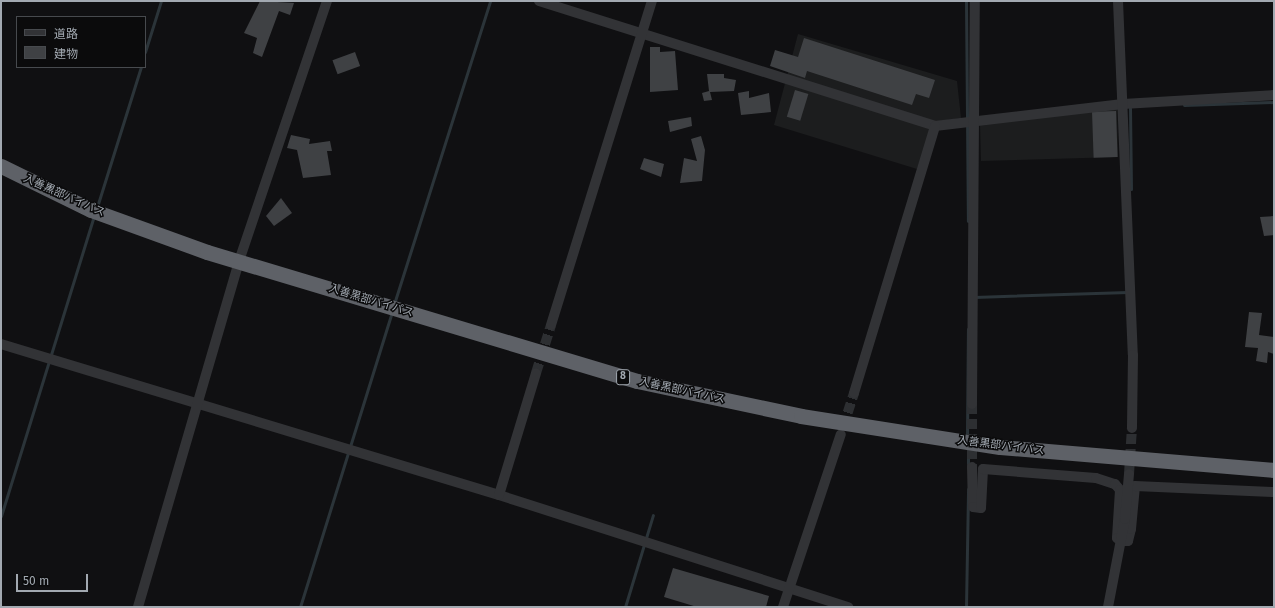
<!DOCTYPE html>
<html>
<head>
<meta charset="utf-8">
<style>
	body { margin:0 }
	#map { position:relative; width:1275px; height:608px; overflow:hidden; background:#101012; font-family:"Fira Sans","Noto Sans JP",sans-serif }
	div>[style] { position:absolute }
	[style*='--x'] { left:calc(var(--x)*1px); top:calc(var(--y)*1px); width:calc(var(--w)*1px); rotate:calc(var(--a)*1deg) }
	.built>* { inset:0; background:#1c1d1e }
	.stream>* { height:3px; margin:-1.5px; padding:0 1.5px; transform-origin:1.5px; border-radius:1.5px; background:#2b3439 }
	.building>* { inset:0; background:#3f4144; transform-origin:0 0 }
	.minor-tunnel>* { height:10px; margin-top:-5px; transform-origin:0; background:repeating-linear-gradient(90deg,#2d2f32 0 10px,transparent 0 15px) }
	.minor>* { height:10px; margin:-5px; padding:0 5px; transform-origin:5px; border-radius:5px; background:#323336 }
	.highway>* { height:15px; margin:-7.5px; padding:0 7.5px; transform-origin:7.5px; border-radius:7.5px; background:#5e6167 }
	span { translate:-50% -50%; white-space:nowrap; text-align:center; line-height:1.15; -webkit-text-stroke:3px #0b0b0c; paint-order:stroke }
	.shield-label span { padding:1px 3px; background:#0b0b0c; border:1px solid; border-radius:3px; -webkit-text-stroke-width:0 }
	.shield-label { font-size:10px; color:#a2a9b1; font-weight:700 }
	.street-label { font-size:11px; color:#a2a9b1 }
	.frame { position:absolute; inset:0; border:2px solid #a2a9b1; pointer-events:none }
	.legend { position:absolute; left:16px; top:16px; width:130px; height:52px; box-sizing:border-box; background:#0b0b0c; border:1px solid #474a4e; margin:0; padding:5px 7px; list-style:none; font-size:12px; color:#a2a9b1 }
	.legend li { display:flex; align-items:center; gap:8px; height:20px }
	.legend b { width:20px; border:1px solid #474a4e }
	.scale { position:absolute; left:16px; top:574px; width:72px; height:18px; box-sizing:border-box; border:2px solid #a2a9b1; border-top:0; padding-left:5px; font-size:12px; line-height:14px; white-space:nowrap; color:#a2a9b1; -webkit-text-stroke:3px #0b0b0c; paint-order:stroke }
</style>
</head>
<body>
<div id="map">
	<div class="built">
		<i style="clip-path:polygon(798px 34px,957px 81px,961px 118px,934px 122px,917px 169px,774px 125px)"></i>
		<i style="clip-path:polygon(1117px 108px,1118px 157px,981px 161px,980px 124px)"></i>
	</div>
	<div class="stream">
		<i style="--x:966;--y:1;--w:220;--a:89.5"></i>
		<i style="--x:145;--y:52;--w:53;--a:-72.6"></i>
		<i style="--x:1184;--y:105;--w:90;--a:-1.9"></i>
		<i style="--x:1130;--y:108;--w:81;--a:89.3"></i>
		<i style="--x:97;--y:207;--w:147;--a:-72.6"></i>
		<i style="--x:974;--y:297;--w:154;--a:-1.9"></i>
		<i style="--x:394;--y:304;--w:318;--a:-72.4"></i>
		<i style="--x:967;--y:437;--w:108;--a:-89.5"></i>
		<i style="--x:968;--y:447;--w:20;--a:90"></i>
		<i style="--x:1;--y:516;--w:314;--a:-72.8"></i>
		<i style="--x:300;--y:607;--w:309;--a:-72.7"></i>
		<i style="--x:625;--y:607;--w:96;--a:-73.1"></i>
		<i style="--x:966;--y:607;--w:118;--a:-89"></i>
	</div>
	<div class="building">
		<i style="clip-path:polygon(260px 1px,294px 3px,290px 15px,279px 11px,262px 57px,253px 53px,257px 38px,244px 33px)"></i>
		<i style="clip-path:polygon(804px 38px,935px 80px,929px 98px,916px 94px,912px 105px,807px 71px,805px 78px,770px 66px,775px 50px,798px 57px)"></i>
		<i style="clip-path:polygon(650px 47px,660px 47px,660px 52px,675px 51px,678px 90px,650px 92px)"></i>
		<i style="left:355px;top:52px;width:15px;height:24px;rotate:70deg"></i>
		<i style="clip-path:polygon(707px 74px,724px 74px,724px 78px,736px 80px,734px 91px,710px 92px,712px 100px,704px 101px,702px 93px,709px 91px)"></i>
		<i style="left:795px;top:90px;width:14px;height:28px;rotate:17deg"></i>
		<i style="clip-path:polygon(749px 91px,749px 98px,769px 93px,771px 112px,741px 115px,738px 93px)"></i>
		<i style="left:1116px;top:111px;width:46px;height:24px;rotate:88deg"></i>
		<i style="clip-path:polygon(691px 117px,692px 126px,670px 132px,668px 121px)"></i>
		<i style="clip-path:polygon(291px 135px,310px 139px,309px 144px,330px 141px,332px 151px,327px 151px,331px 175px,303px 178px,297px 150px,287px 148px)"></i>
		<i style="clip-path:polygon(701px 136px,705px 150px,702px 181px,680px 183px,684px 158px,697px 161px,691px 139px)"></i>
		<i style="clip-path:polygon(644px 158px,664px 164px,661px 177px,640px 169px)"></i>
		<i style="clip-path:polygon(281px 198px,292px 213px,274px 226px,266px 216px)"></i>
		<i style="clip-path:polygon(1274px 216px,1274px 235px,1264px 236px,1260px 217px)"></i>
		<i style="clip-path:polygon(1249px 312px,1262px 313px,1259px 335px,1274px 337px,1274px 354px,1268px 352px,1267px 363px,1256px 361px,1258px 348px,1245px 347px)"></i>
		<i style="clip-path:polygon(673px 568px,769px 596px,766px 607px,697px 607px,664px 597px)"></i>
	</div>
	<div class="minor-tunnel">
		<i style="--x:536;--y:373;--w:50;--a:-72.6"></i>
		<i style="--x:972;--y:404;--w:63;--a:90"></i>
		<i style="--x:843;--y:427;--w:36;--a:-72"></i>
		<i style="--x:1129;--y:474;--w:46;--a:-86.3"></i>
	</div>
	<div class="minor">
		<i style="--x:539;--y:1;--w:415;--a:17.5"></i>
		<i style="--x:935;--y:126;--w:189;--a:-6.7"></i>
		<i style="--x:1123;--y:104;--w:151;--a:-3.4"></i>
		<i style="--x:1118;--y:1;--w:354;--a:87.6"></i>
		<i style="--x:1133;--y:355;--w:73;--a:90.8"></i>
		<i style="--x:551;--y:325;--w:339;--a:-72.7"></i>
		<i style="--x:1;--y:344;--w:520;--a:16.87"></i>
		<i style="--x:499;--y:495;--w:367;--a:17.8"></i>
		<i style="--x:854;--y:393;--w:279;--a:-73.1"></i>
		<i style="--x:972;--y:404;--w:403;--a:-89.6"></i>
		<i style="--x:972;--y:467;--w:40;--a:88.6"></i>
		<i style="--x:973;--y:507;--w:8;--a:7"></i>
		<i style="--x:981;--y:508;--w:39;--a:-87"></i>
		<i style="--x:983;--y:469;--w:113;--a:4.6"></i>
		<i style="--x:1096;--y:478;--w:20;--a:18"></i>
		<i style="--x:1115;--y:484;--w:8;--a:50"></i>
		<i style="--x:1120;--y:490;--w:48;--a:93.6"></i>
		<i style="--x:1117;--y:538;--w:5;--a:37"></i>
		<i style="--x:1121;--y:541;--w:7;--a:0"></i>
		<i style="--x:1128;--y:541;--w:12;--a:-76"></i>
		<i style="--x:1131;--y:529;--w:43;--a:-84.7"></i>
		<i style="--x:1135;--y:486;--w:139;--a:2.5"></i>
		<i style="--x:499;--y:495;--w:127;--a:-73.1"></i>
		<i style="--x:138;--y:607;--w:360;--a:-73.7"></i>
		<i style="--x:239;--y:261;--w:274;--a:-71.3"></i>
		<i style="--x:783;--y:607;--w:182;--a:-71.5"></i>
		<i style="--x:1108;--y:607;--w:90;--a:-79.1"></i>
		<i style="--x:1125;--y:519;--w:45;--a:-84.9"></i>
	</div>
	<div class="highway">
		<i style="--x:1;--y:166;--w:100;--a:26.1"></i>
		<i style="--x:91;--y:210;--w:123;--a:19.9"></i>
		<i style="--x:207;--y:252;--w:449;--a:16.7"></i>
		<i style="--x:637;--y:381;--w:168;--a:12"></i>
		<i style="--x:801;--y:416;--w:201;--a:8.9"></i>
		<i style="--x:1000;--y:447;--w:275;--a:4.8"></i>
	</div>
	<div class="shield-label">
		<span style="left:623px;top:377px">8</span>
	</div>
	<div class="street-label">
		<span style="left:64px;top:196px;rotate:24deg">入善黒部バイパス</span>
		<span style="left:371px;top:301px;rotate:17deg">入善黒部バイパス</span>
		<span style="left:682px;top:391px;rotate:12deg">入善黒部バイパス</span>
		<span style="left:1001px;top:446px;rotate:7deg">入善黒部バイパス</span>
	</div>
	<div class="frame"></div>
	<ul class="legend">
	<li><b style="height:5px;background:#323336"></b>道路</li>
	<li><b style="height:11px;background:#3f4144"></b>建物</li>
	</ul>
	<div class="scale">50 m</div>
</div>
</body>
</html>
